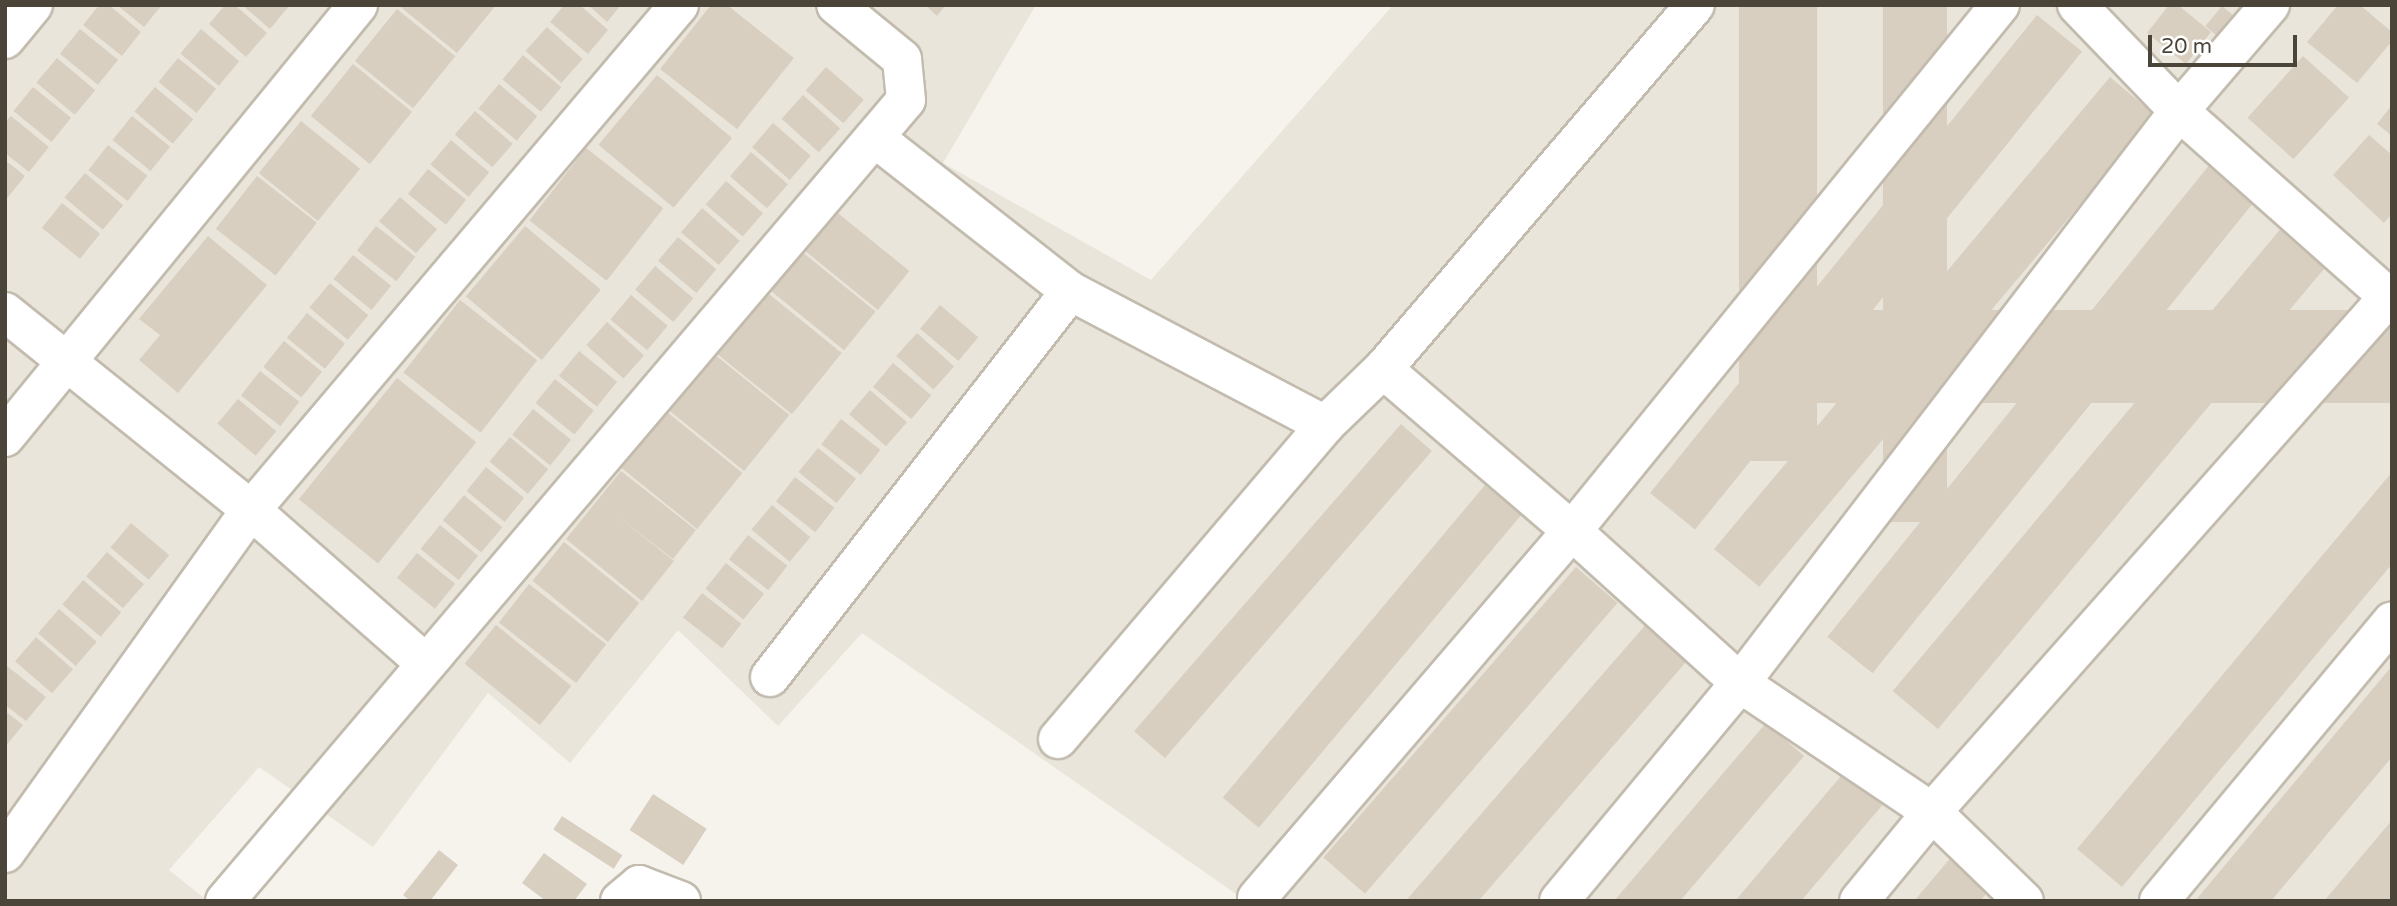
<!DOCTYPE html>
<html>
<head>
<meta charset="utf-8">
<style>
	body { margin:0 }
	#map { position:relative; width:2397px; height:906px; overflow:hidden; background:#f6f3ec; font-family:"Varela Round",sans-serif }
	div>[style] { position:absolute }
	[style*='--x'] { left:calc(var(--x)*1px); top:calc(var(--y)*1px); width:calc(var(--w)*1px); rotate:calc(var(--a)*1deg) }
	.residential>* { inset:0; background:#eae5da }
	.building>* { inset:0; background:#d8cfc1; transform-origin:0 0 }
	.roads { filter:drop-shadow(2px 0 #c2bbae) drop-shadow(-2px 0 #c2bbae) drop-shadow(0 2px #c2bbae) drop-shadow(0 -2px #c2bbae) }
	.minor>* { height:38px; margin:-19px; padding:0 19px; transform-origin:19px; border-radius:19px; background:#fff }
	span { translate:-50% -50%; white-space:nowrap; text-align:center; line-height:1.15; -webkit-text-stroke:5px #fff; paint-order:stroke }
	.frame { position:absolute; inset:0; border:7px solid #4b4439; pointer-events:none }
	.scale { position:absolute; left:2148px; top:35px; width:149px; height:32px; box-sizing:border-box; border:4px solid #4b4439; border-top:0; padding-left:9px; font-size:21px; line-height:24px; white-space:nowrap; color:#4b4439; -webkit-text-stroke:5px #fff; paint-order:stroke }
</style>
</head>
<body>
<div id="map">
	<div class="residential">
		<i style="clip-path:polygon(37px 5px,1036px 5px,943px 163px,1151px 280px,1393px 5px,2392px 5px,2392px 901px,1246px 901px,862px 633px,778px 726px,678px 630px,570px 763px,488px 693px,373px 847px,259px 767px,169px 870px,208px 901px,5px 901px,5px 44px)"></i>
	</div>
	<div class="building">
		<i style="clip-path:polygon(99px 5px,109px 5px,141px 32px,122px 56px,83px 25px)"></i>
		<i style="clip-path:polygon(117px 5px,162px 5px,144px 27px)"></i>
		<i style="clip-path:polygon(225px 5px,235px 5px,267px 33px,246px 57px,209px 24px)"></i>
		<i style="clip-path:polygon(242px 5px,290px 5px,270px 29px)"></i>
		<i style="clip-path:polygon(398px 5px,496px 5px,457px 53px)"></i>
		<i style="clip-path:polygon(564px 5px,580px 5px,608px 30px,588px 54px,550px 22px)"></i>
		<i style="clip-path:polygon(588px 5px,621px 5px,607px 22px)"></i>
		<i style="clip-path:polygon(711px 5px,727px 5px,794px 58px,737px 129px,660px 69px)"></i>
		<i style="clip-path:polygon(925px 5px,946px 5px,937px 16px)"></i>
		<i style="left:1739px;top:5px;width:78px;height:456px"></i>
		<i style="left:1883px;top:5px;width:64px;height:517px"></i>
		<i style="clip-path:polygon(2169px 5px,2178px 5px,2211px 32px,2186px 64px,2147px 33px)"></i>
		<i style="clip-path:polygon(2338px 5px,2360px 5px,2392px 32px,2392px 41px,2357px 83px,2307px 42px)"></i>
		<i style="left:2222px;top:6px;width:23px;height:26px;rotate:40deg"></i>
		<i style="left:397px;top:9px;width:75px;height:67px;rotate:39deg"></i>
		<i style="left:2037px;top:15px;width:58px;height:615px;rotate:39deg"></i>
		<i style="left:547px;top:27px;width:48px;height:32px;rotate:42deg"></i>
		<i style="left:80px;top:29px;width:49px;height:32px;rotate:39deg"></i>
		<i style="left:201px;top:29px;width:50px;height:32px;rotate:40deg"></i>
		<i style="left:523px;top:55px;width:50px;height:32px;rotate:40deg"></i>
		<i style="left:2303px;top:56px;width:62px;height:83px;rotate:42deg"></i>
		<i style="left:57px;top:58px;width:50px;height:32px;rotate:40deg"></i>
		<i style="left:178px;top:58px;width:49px;height:31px;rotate:39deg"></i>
		<i style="left:353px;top:64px;width:76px;height:67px;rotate:39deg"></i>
		<i style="left:826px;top:67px;width:50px;height:31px;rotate:41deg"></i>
		<i style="left:657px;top:75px;width:98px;height:91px;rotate:40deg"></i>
		<i style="left:2110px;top:77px;width:59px;height:616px;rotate:40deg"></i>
		<i style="left:499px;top:84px;width:50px;height:32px;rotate:40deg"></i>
		<i style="left:33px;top:87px;width:49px;height:31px;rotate:39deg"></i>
		<i style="left:155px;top:87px;width:50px;height:32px;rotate:40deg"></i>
		<i style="left:803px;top:95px;width:50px;height:32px;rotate:42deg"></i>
		<i style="clip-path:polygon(2392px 105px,2392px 136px,2377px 124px)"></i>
		<i style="left:475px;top:111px;width:50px;height:31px;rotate:41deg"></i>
		<i style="clip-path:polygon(11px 116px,49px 147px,29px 172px,5px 153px,5px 122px)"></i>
		<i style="left:132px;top:116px;width:49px;height:31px;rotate:39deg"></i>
		<i style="left:301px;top:121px;width:76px;height:67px;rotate:39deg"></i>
		<i style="left:773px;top:123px;width:50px;height:32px;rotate:41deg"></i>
		<i style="clip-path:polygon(2369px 135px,2392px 155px,2392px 214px,2384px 223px,2333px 175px)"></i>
		<i style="left:451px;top:140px;width:50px;height:32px;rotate:40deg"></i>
		<i style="left:108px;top:145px;width:50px;height:32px;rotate:38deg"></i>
		<i style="left:586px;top:148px;width:98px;height:92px;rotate:38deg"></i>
		<i style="left:751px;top:152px;width:49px;height:32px;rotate:41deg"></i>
		<i style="left:2215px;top:158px;width:58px;height:616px;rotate:39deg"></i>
		<i style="clip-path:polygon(5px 160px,25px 176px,5px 201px)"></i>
		<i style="left:428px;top:169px;width:49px;height:32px;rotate:39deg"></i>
		<i style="left:85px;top:173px;width:50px;height:32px;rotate:40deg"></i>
		<i style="left:257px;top:176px;width:76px;height:67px;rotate:38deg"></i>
		<i style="left:726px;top:181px;width:49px;height:31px;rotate:41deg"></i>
		<i style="left:400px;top:197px;width:49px;height:32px;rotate:41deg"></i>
		<i style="left:62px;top:203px;width:49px;height:32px;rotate:39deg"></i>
		<i style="left:702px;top:208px;width:50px;height:32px;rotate:41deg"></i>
		<i style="left:834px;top:210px;width:97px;height:50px;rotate:39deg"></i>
		<i style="left:2288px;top:220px;width:59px;height:615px;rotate:40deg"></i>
		<i style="left:376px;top:226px;width:50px;height:31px;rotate:38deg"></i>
		<i style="left:525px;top:226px;width:99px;height:92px;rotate:40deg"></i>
		<i style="clip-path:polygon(208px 236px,267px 285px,178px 393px,139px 360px,160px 335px,139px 319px)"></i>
		<i style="left:678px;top:237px;width:50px;height:31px;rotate:40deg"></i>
		<i style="left:801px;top:251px;width:96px;height:50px;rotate:39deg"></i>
		<i style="left:353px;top:255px;width:49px;height:31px;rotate:39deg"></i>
		<i style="left:655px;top:266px;width:50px;height:31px;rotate:40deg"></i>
		<i style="left:330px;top:283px;width:50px;height:32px;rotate:40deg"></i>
		<i style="left:764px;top:290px;width:100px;height:79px;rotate:39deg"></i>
		<i style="left:631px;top:295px;width:48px;height:32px;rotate:40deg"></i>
		<i style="left:460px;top:300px;width:98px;height:92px;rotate:38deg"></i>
		<i style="left:940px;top:305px;width:50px;height:31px;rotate:40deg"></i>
		<i style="left:2392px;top:310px;width:93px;height:613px;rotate:90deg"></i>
		<i style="left:307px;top:313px;width:49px;height:32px;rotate:39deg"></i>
		<i style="left:607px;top:322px;width:50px;height:31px;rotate:42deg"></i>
		<i style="left:917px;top:333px;width:50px;height:31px;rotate:42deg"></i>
		<i style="left:284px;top:341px;width:49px;height:33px;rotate:39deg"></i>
		<i style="left:579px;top:351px;width:49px;height:32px;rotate:39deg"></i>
		<i style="left:714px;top:354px;width:97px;height:72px;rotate:39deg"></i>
		<i style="left:893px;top:363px;width:50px;height:31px;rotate:40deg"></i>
		<i style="left:260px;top:371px;width:50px;height:31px;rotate:38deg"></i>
		<i style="left:397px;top:378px;width:102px;height:156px;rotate:39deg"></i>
		<i style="left:555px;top:379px;width:50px;height:31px;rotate:39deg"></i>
		<i style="left:870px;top:390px;width:49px;height:32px;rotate:41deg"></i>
		<i style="left:238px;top:399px;width:50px;height:32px;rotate:40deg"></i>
		<i style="left:533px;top:409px;width:49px;height:33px;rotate:39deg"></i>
		<i style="left:667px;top:412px;width:97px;height:72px;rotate:39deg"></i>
		<i style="left:841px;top:419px;width:50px;height:32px;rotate:38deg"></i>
		<i style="left:1401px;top:424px;width:41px;height:407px;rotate:41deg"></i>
		<i style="left:510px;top:437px;width:50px;height:32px;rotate:40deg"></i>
		<i style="left:818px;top:448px;width:49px;height:31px;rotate:39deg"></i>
		<i style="left:486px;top:467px;width:49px;height:31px;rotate:39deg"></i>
		<i style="clip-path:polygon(621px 471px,696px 530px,673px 559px,612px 512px,674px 561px,642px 601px,566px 539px)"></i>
		<i style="clip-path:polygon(2392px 472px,2392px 564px,2122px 887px,2077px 849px)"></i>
		<i style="left:795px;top:477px;width:50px;height:31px;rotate:38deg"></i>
		<i style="left:1485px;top:485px;width:47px;height:408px;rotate:40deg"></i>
		<i style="left:464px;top:495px;width:50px;height:33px;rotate:40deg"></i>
		<i style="left:772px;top:505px;width:50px;height:32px;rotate:40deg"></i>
		<i style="left:131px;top:523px;width:50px;height:32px;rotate:40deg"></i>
		<i style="left:440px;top:525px;width:49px;height:31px;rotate:39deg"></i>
		<i style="left:748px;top:535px;width:50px;height:31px;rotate:38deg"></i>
		<i style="left:564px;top:542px;width:97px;height:50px;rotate:39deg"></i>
		<i style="left:107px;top:552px;width:49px;height:32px;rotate:41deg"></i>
		<i style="left:417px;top:553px;width:49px;height:32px;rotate:39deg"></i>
		<i style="left:726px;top:563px;width:49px;height:33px;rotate:39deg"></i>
		<i style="left:1576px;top:567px;width:55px;height:385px;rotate:41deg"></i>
		<i style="left:83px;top:580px;width:50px;height:32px;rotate:40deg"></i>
		<i style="left:529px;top:584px;width:98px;height:49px;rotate:38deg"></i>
		<i style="left:702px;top:593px;width:50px;height:31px;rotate:38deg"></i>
		<i style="left:59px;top:609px;width:50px;height:32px;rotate:41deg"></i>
		<i style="left:1648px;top:622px;width:55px;height:366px;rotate:41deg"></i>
		<i style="left:496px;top:625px;width:97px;height:50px;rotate:39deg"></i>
		<i style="left:36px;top:637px;width:49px;height:32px;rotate:41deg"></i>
		<i style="clip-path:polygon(7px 666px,46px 697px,26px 721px,5px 705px)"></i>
		<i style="clip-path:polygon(2392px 666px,2392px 757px,2271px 901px,2195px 901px)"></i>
		<i style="clip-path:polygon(5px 711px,23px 725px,5px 747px)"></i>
		<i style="clip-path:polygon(1766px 723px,1804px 756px,1680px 901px,1614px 901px)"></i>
		<i style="clip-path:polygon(1847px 769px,1885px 802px,1801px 901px,1735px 901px)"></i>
		<i style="left:653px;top:794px;width:64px;height:43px;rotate:33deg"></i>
		<i style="left:562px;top:816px;width:72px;height:16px;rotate:33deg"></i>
		<i style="clip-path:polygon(2392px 820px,2392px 901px,2324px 901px)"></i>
		<i style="clip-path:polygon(439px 850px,458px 865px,430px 901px,410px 901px,403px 895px)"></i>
		<i style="clip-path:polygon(544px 853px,587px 884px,574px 901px,546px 901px,522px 883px)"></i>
		<i style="clip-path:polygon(1953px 855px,1991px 888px,1980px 901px,1914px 901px)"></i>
	</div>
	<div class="roads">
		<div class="minor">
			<i style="--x:2077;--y:5;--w:147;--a:46.1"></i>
			<i style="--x:2179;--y:111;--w:285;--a:41.6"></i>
			<i style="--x:5;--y:39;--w:44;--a:-50.5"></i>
			<i style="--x:875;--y:138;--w:248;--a:38.1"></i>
			<i style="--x:1070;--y:291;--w:288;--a:27.7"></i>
			<i style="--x:5;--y:312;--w:316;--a:38.8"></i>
			<i style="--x:251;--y:510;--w:233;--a:41.3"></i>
			<i style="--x:1383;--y:369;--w:249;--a:40.6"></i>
			<i style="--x:1572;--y:531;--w:227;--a:42.1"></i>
			<i style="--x:1740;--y:683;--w:231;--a:33.9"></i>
			<i style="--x:1932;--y:812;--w:128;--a:44.1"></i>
			<i style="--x:5;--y:437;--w:558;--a:-50.75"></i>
			<i style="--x:770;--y:677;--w:489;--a:-52.1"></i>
			<i style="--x:1058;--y:739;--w:412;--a:-49.6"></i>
			<i style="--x:1325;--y:425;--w:81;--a:-44"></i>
			<i style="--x:1383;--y:369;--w:479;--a:-49.4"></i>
			<i style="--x:5;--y:853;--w:422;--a:-54.4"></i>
			<i style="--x:251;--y:510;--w:662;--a:-49.72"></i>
			<i style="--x:1257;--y:898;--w:484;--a:-49.4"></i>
			<i style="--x:1572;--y:531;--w:678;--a:-50.87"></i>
			<i style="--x:225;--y:901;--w:1051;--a:-49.63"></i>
			<i style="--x:906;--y:100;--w:41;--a:-95.6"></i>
			<i style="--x:902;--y:59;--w:85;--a:-140.7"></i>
			<i style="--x:620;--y:901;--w:25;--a:-40"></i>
			<i style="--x:639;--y:885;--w:45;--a:20.9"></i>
			<i style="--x:1559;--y:901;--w:283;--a:-50.3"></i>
			<i style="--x:1740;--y:683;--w:721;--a:-52.49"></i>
			<i style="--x:2179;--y:111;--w:140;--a:-49.4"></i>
			<i style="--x:1859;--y:901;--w:115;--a:-50.6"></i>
			<i style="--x:1932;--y:812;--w:694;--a:-48.45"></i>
			<i style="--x:2159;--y:901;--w:364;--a:-50.2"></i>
		</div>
	</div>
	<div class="frame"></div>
	<div class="scale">20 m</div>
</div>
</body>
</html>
